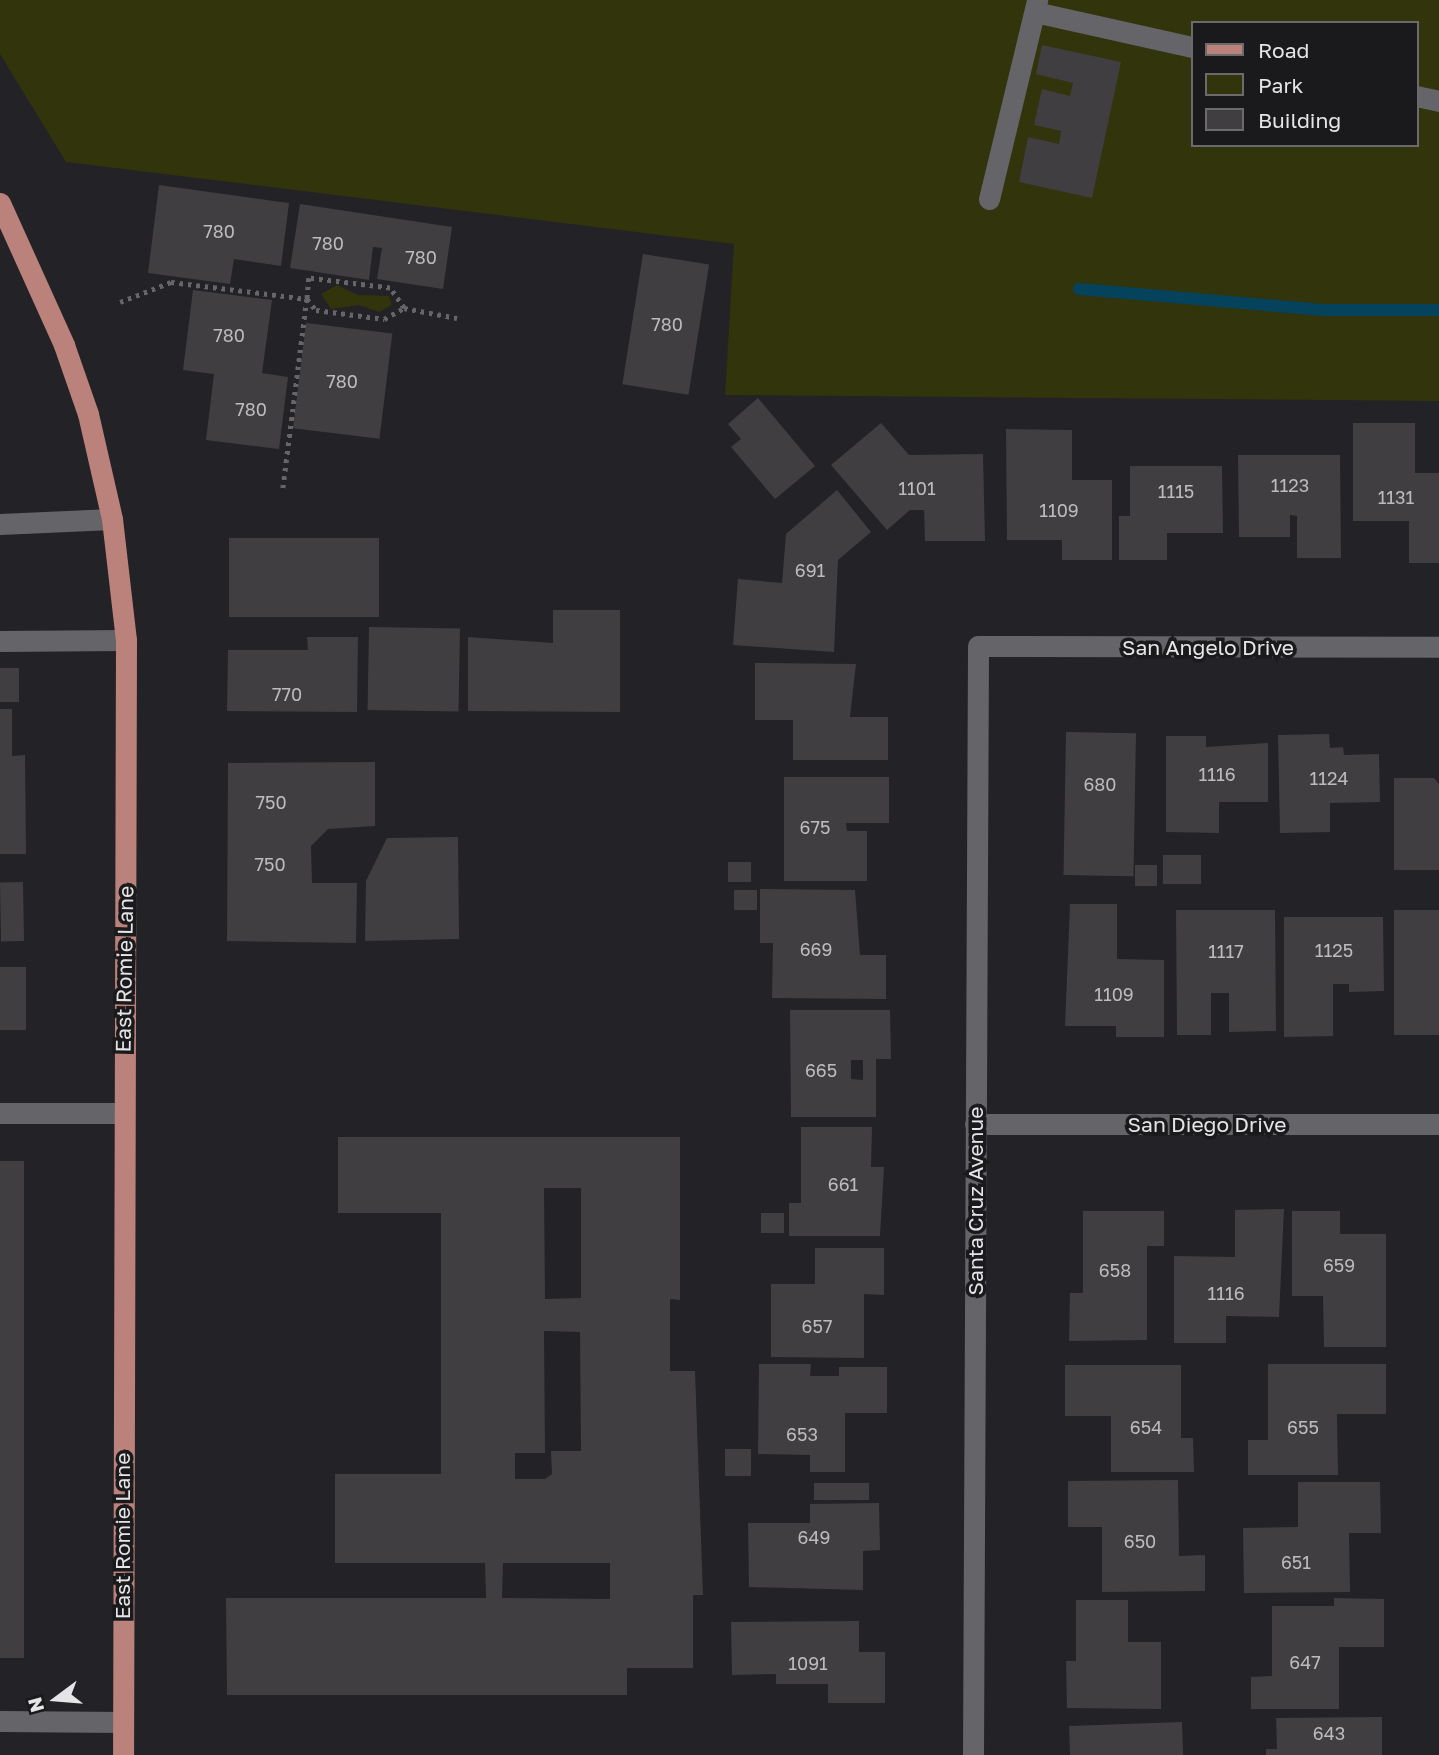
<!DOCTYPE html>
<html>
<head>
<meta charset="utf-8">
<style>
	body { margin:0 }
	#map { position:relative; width:1439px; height:1755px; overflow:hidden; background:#232226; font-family:"Golos Text",sans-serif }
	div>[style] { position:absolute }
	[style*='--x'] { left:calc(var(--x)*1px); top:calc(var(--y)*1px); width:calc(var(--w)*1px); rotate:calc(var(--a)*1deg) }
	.green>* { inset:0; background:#32340c }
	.stream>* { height:12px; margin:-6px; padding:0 6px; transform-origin:6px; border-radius:6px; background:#05425b }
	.building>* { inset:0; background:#403e41; transform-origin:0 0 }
	.path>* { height:4.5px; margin-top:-2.25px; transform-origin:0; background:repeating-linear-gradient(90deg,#666669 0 3.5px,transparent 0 8.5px) }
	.minor>* { height:21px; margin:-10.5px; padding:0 10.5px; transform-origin:10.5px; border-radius:10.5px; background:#656468 }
	.major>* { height:21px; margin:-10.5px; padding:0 10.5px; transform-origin:10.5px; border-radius:10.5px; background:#bb827b }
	span { translate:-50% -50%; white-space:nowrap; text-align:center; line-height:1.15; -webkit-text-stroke:7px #1a191c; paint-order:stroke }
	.number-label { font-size:18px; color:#bcbbbe }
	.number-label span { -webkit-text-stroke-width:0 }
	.street-label { font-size:21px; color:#e5e5e7 }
	.legend { position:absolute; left:1191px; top:21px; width:228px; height:126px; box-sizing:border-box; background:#1a191c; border:2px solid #6b6b6d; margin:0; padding:9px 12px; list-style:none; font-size:21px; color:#e5e5e7 }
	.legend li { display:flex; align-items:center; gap:14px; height:35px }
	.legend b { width:35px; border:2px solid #6b6b6d }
	.north { position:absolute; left:21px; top:1664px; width:70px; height:70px; -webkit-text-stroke:5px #1a191c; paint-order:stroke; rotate:254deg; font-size:19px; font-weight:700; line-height:28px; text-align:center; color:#e5e5e7 }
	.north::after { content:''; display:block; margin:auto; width:24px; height:32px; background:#e5e5e7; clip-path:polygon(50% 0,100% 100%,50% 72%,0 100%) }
</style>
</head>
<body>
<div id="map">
	<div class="green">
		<i style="clip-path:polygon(evenodd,0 0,1439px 0,1439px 401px,725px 395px,734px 244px,66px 162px,0 54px,0 0,1192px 23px,1416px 23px,1416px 145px,1192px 145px,1192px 23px)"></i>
		<i style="clip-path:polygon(337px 285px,358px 295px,389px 296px,392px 305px,379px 312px,359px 305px,331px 309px,321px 294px)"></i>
	</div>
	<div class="stream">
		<i style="--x:1079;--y:289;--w:248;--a:4.9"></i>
		<i style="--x:1326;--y:310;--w:113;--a:0"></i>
	</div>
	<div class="building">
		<i style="clip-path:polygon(1042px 45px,1121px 62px,1092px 198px,1019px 182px,1028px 137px,1059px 144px,1061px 131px,1034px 125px,1042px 89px,1070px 96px,1073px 83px,1036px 74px)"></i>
		<i style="clip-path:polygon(159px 185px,289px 203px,281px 266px,234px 259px,230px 284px,148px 273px)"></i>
		<i style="clip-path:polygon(300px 204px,452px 227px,443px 289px,377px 279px,382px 248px,373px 247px,369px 280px,290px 268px)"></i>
		<i style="left:643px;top:254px;width:67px;height:132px;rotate:9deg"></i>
		<i style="clip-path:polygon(193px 290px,272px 300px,262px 373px,288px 377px,279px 449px,206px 440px,214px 374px,183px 370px)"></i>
		<i style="left:306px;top:323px;width:87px;height:106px;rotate:7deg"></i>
		<i style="clip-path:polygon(758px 398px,815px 466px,775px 499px,731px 447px,741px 439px,728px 424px)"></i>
		<i style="clip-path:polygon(881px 423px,909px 455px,983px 454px,985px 541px,925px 541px,924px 510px,910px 510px,887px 530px,831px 465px)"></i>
		<i style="clip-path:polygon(1353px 423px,1415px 423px,1415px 473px,1439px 473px,1439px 563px,1409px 563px,1409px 521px,1353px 521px)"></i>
		<i style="clip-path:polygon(1006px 429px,1072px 430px,1072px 480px,1112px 480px,1112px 560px,1062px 560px,1062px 540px,1007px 540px)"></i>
		<i style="clip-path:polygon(1238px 455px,1340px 455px,1341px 558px,1297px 558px,1297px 516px,1290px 515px,1290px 537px,1239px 537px)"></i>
		<i style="clip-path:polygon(1130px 466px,1222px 466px,1223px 533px,1167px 533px,1167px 560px,1119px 560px,1119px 516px,1130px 516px)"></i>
		<i style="clip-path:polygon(837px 490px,871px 532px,838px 560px,834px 652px,733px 645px,738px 579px,782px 583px,786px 534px)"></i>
		<i style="left:229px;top:538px;width:150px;height:79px"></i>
		<i style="clip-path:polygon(553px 610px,620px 610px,620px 712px,468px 711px,468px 637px,553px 643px)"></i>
		<i style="left:369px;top:627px;width:91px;height:83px;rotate:1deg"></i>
		<i style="clip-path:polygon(307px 637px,358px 637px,357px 712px,227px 711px,228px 650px,308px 650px)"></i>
		<i style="clip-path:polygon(755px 663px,856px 664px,850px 717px,888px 717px,888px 760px,793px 760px,793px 720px,755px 720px)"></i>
		<i style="left:0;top:668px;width:19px;height:34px"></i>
		<i style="clip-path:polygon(0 709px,12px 709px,12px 756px,25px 755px,26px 854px,0 854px)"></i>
		<i style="left:1066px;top:732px;width:70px;height:143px;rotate:1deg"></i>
		<i style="clip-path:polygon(1329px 734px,1330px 748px,1343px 747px,1344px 755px,1379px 754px,1380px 802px,1330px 803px,1330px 832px,1280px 833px,1278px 735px)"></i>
		<i style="clip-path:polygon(1166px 736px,1206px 736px,1206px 747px,1268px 743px,1268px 802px,1219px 802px,1219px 833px,1166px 832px)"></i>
		<i style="clip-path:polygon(375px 762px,375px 826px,328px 829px,311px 846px,312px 883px,357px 883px,356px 943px,227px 941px,228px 763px)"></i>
		<i style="clip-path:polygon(784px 777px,889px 777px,889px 823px,846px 823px,847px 831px,867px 831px,867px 881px,784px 881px)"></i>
		<i style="clip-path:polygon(1394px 778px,1434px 778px,1439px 784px,1439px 870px,1394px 870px)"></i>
		<i style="clip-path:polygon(458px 837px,459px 939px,365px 941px,366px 881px,387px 838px)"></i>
		<i style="left:1163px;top:855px;width:38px;height:29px"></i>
		<i style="left:751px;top:862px;width:20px;height:23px;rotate:90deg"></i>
		<i style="left:1135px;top:865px;width:22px;height:21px"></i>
		<i style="left:23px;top:882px;width:59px;height:23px;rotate:89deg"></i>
		<i style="clip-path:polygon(760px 889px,855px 890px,860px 955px,886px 955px,886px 999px,772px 998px,773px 943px,760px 943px)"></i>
		<i style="left:734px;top:890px;width:23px;height:20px"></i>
		<i style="clip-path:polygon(1070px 904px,1117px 904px,1117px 959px,1164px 960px,1164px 1037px,1116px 1037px,1116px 1026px,1065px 1026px)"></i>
		<i style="clip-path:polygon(1176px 910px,1275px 910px,1276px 1031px,1229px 1032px,1229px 993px,1211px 993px,1211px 1035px,1177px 1035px)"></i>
		<i style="left:1394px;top:910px;width:45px;height:125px"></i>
		<i style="clip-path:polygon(1284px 917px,1383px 917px,1384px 991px,1349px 992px,1349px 984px,1333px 984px,1333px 1036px,1284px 1037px)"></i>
		<i style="left:0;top:967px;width:26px;height:63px"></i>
		<i style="clip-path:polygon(evenodd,790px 1010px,890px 1010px,891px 1059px,876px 1059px,876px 1117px,791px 1117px,790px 1010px,851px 1060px,863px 1060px,863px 1080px,851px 1079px,851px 1060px)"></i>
		<i style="clip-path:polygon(801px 1127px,872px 1127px,871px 1167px,884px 1167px,880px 1236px,789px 1236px,789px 1203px,801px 1203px)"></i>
		<i style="clip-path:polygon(evenodd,338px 1137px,680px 1137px,680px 1300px,670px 1299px,670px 1371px,695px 1371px,703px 1595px,693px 1595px,693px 1668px,627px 1668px,627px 1695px,227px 1695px,226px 1598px,486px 1598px,485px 1563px,335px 1563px,335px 1474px,441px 1474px,441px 1213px,338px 1213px,338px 1137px,544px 1188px,581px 1188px,581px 1298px,545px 1299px,544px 1188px,338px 1137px,544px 1331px,580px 1332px,581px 1451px,551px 1451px,552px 1474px,545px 1479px,515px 1479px,515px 1453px,545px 1453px,544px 1331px,338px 1137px,503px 1563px,610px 1563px,610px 1599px,502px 1598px,503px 1563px)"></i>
		<i style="left:0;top:1161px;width:24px;height:497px"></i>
		<i style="clip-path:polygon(1284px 1209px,1279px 1317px,1226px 1316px,1226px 1343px,1174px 1343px,1174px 1256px,1235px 1257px,1235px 1210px)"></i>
		<i style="clip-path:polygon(1083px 1211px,1164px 1211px,1164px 1246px,1147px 1246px,1147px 1340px,1069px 1341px,1070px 1293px,1083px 1293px)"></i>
		<i style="clip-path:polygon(1292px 1211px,1340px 1211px,1340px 1234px,1386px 1234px,1386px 1347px,1324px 1347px,1323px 1296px,1292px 1296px)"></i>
		<i style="left:784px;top:1213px;width:20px;height:23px;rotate:90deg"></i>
		<i style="clip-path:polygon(815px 1248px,884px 1248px,884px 1295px,864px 1294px,864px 1358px,771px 1357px,771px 1284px,815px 1284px)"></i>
		<i style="clip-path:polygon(759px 1364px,811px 1364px,810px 1376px,839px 1376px,839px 1367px,887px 1367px,887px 1413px,845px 1413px,845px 1472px,810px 1472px,810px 1455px,758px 1454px)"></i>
		<i style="clip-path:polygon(1268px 1364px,1386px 1364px,1386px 1414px,1337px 1414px,1338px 1475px,1248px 1475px,1248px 1440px,1268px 1440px)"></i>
		<i style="clip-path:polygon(1065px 1365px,1181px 1365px,1181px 1438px,1193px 1438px,1194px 1472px,1111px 1472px,1111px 1416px,1065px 1416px)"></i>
		<i style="left:725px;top:1449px;width:26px;height:27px"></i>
		<i style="clip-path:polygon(1178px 1480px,1179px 1556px,1205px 1555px,1205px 1591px,1102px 1592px,1102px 1527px,1068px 1527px,1068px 1481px)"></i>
		<i style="clip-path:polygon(1298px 1482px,1380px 1482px,1381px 1533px,1349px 1533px,1350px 1592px,1244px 1593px,1243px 1528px,1298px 1527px)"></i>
		<i style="left:814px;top:1483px;width:55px;height:17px"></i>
		<i style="clip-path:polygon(879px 1503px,880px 1550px,863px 1551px,863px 1590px,749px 1587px,748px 1523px,810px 1523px,810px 1504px)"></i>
		<i style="clip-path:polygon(1334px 1598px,1384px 1599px,1384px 1647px,1339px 1647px,1339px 1709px,1251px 1709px,1251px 1677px,1272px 1676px,1272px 1606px,1334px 1606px)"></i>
		<i style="clip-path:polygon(1076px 1600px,1128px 1600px,1128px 1642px,1161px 1642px,1161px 1709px,1067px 1708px,1066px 1661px,1076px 1661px)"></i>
		<i style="clip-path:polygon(859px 1621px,859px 1652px,885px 1652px,885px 1703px,828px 1703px,828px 1684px,776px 1684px,776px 1674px,732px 1675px,731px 1622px)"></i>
		<i style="clip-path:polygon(1382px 1717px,1382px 1755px,1266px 1755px,1266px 1749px,1277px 1749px,1276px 1718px)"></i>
		<i style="left:1182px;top:1722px;width:33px;height:113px;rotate:88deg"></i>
	</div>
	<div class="path">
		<i style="--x:120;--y:302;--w:55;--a:-21.4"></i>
		<i style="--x:171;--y:282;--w:137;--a:7.1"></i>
		<i style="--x:307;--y:299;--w:191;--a:97.2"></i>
		<i style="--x:404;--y:308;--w:24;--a:-125"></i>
		<i style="--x:390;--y:288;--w:82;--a:-173"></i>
		<i style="--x:309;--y:278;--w:21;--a:95"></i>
		<i style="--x:307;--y:299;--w:14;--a:51"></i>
		<i style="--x:316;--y:310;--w:69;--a:7.5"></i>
		<i style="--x:384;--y:319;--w:23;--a:-29"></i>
		<i style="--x:404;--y:308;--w:54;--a:10.7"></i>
	</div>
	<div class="minor">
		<i style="--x:1035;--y:12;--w:161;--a:12.6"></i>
		<i style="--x:1416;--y:96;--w:24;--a:12"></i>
		<i style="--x:989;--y:199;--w:205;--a:-76.4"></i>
		<i style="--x:0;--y:524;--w:112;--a:-2.6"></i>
		<i style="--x:0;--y:641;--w:126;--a:-0.5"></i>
		<i style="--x:0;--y:1113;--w:122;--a:0"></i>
		<i style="--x:975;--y:1124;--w:464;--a:0"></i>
		<i style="--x:0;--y:1721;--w:123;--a:0.5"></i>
		<i style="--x:973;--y:1755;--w:1109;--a:-89.74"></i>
		<i style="--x:978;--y:646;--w:461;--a:0.1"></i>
	</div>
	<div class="major">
		<i style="--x:0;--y:203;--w:156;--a:65.7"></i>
		<i style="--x:64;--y:345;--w:73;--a:70.8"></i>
		<i style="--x:88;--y:414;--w:108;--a:77.1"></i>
		<i style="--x:112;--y:519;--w:122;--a:83.4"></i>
		<i style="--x:126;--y:640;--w:1115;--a:90.15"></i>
	</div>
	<div class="number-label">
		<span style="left:219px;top:231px">780</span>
		<span style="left:328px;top:243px">780</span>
		<span style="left:421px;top:257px">780</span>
		<span style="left:667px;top:324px">780</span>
		<span style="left:229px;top:335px">780</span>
		<span style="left:342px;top:381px">780</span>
		<span style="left:251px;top:409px">780</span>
		<span style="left:1290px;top:485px">1123</span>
		<span style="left:917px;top:488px">1101</span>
		<span style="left:1176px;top:491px">1115</span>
		<span style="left:1396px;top:497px">1131</span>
		<span style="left:1059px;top:510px">1109</span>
		<span style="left:810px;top:570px">691</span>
		<span style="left:287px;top:694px">770</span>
		<span style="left:1217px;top:774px">1116</span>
		<span style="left:1329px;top:778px">1124</span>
		<span style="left:1100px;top:784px">680</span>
		<span style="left:271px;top:802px">750</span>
		<span style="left:815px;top:827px">675</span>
		<span style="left:270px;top:864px">750</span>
		<span style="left:816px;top:949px">669</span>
		<span style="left:1334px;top:950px">1125</span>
		<span style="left:1226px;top:951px">1117</span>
		<span style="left:1114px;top:994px">1109</span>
		<span style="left:821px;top:1070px">665</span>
		<span style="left:843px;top:1184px">661</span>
		<span style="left:1339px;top:1265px">659</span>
		<span style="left:1115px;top:1270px">658</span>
		<span style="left:1226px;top:1293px">1116</span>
		<span style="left:817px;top:1326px">657</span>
		<span style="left:1146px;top:1427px">654</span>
		<span style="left:1303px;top:1427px">655</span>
		<span style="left:802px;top:1434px">653</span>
		<span style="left:814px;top:1537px">649</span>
		<span style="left:1140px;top:1541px">650</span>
		<span style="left:1296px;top:1562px">651</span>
		<span style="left:1305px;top:1662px">647</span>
		<span style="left:808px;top:1663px">1091</span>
		<span style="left:1329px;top:1733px">643</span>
	</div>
	<div class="street-label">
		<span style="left:1208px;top:647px">San Angelo Drive</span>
		<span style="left:124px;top:969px;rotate:-89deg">East Romie Lane</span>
		<span style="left:1207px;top:1124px">San Diego Drive</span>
		<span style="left:975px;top:1201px;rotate:-90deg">Santa Cruz Avenue</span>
		<span style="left:122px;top:1536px;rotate:-90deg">East Romie Lane</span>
	</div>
	<ul class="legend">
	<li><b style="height:9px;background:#bb827b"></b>Road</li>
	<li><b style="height:19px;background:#32340c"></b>Park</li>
	<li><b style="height:19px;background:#403e41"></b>Building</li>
	</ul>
	<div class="north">N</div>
</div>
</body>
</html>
